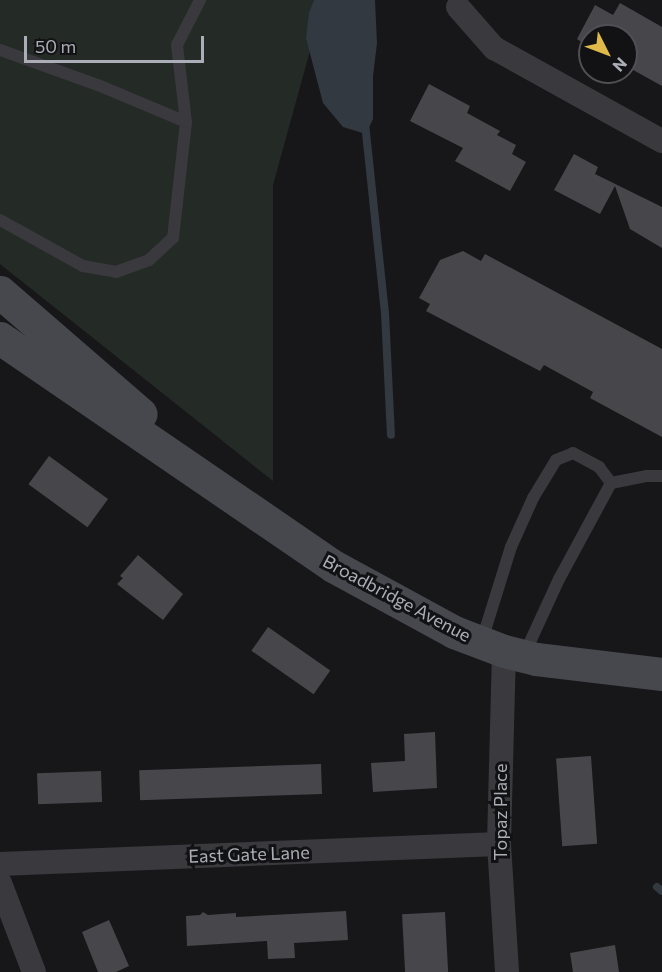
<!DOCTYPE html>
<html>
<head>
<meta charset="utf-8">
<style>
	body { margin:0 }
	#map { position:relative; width:662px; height:972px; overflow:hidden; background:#171719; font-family:Commissioner,sans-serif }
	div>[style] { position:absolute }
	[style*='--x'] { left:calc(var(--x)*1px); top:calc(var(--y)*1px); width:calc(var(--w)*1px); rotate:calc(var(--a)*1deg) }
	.green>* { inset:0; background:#242a25 }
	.water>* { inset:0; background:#323941 }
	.stream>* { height:8px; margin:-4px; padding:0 4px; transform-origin:4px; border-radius:4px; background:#323941 }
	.building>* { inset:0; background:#47474b; transform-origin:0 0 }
	.service>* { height:12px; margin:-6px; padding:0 6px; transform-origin:6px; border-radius:6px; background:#39393e }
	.minor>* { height:24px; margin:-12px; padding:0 12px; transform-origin:12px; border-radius:12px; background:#39393e }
	.secondary>* { height:33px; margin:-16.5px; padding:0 16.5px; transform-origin:16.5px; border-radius:16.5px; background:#47484d }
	span { translate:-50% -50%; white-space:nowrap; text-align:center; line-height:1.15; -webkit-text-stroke:6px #121214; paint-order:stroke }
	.street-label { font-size:18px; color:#abaeb7 }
	.north { position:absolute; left:578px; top:24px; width:60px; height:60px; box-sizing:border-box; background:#121214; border:2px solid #4f5055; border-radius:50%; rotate:132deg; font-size:16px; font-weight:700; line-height:24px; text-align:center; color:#abaeb7 }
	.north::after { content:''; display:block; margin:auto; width:21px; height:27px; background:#dfb949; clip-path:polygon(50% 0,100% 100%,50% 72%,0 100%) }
	.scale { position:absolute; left:24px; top:36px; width:180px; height:27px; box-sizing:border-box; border:3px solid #abaeb7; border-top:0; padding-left:8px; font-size:18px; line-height:21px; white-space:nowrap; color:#abaeb7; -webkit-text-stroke:4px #121214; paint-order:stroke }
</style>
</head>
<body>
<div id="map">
	<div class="green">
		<i style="clip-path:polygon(0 0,324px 0,273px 185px,273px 481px,0 264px)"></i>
	</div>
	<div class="water">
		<i style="clip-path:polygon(314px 0,375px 0,377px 43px,373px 76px,373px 119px,366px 134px,343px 127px,323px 103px,306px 38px,309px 13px)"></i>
	</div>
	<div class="stream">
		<i style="--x:365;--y:123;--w:191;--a:84"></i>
		<i style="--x:385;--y:313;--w:122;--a:87.2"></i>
		<i style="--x:657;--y:887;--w:6;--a:39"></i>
	</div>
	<div class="building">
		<i style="clip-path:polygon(620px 3px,662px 27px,662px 86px,626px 66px,626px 36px,590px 36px,590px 48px,577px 39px,595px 5px,613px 15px)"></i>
		<i style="clip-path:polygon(429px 84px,470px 106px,467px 113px,500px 131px,497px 135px,516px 145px,512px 154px,526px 162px,510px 191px,455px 161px,463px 148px,410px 121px)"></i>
		<i style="clip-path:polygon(574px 154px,598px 167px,595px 174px,662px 207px,662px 248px,630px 229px,615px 186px,600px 214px,554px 190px)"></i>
		<i style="clip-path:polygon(463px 251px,481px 261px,485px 254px,662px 349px,662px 437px,590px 398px,593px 392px,544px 365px,540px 371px,426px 311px,430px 304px,419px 298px,440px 260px)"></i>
		<i style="left:49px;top:456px;width:73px;height:35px;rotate:36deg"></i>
		<i style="clip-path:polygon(138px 555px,183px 594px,163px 620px,117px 584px,123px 578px,120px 576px)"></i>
		<i style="left:268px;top:627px;width:76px;height:29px;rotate:35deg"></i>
		<i style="clip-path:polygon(435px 732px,437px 788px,373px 792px,371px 763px,405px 761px,404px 734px)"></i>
		<i style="left:591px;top:756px;width:88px;height:35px;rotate:86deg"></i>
		<i style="left:321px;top:764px;width:30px;height:182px;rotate:88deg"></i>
		<i style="left:101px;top:771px;width:31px;height:64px;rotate:88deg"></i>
		<i style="clip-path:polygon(346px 911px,348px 940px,294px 943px,295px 958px,268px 959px,267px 941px,187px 946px,186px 916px,200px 915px,203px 912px,208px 915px,236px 913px,236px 917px)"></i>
		<i style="left:445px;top:912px;width:60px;height:43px;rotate:87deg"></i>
		<i style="clip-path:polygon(109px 920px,129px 966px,116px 972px,98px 972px,82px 932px)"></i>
		<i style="clip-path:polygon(615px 945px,619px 972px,573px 972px,570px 953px)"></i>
	</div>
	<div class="service">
		<i style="--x:0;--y:50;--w:104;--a:19.7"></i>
		<i style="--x:98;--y:85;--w:95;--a:22.8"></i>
		<i style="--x:0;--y:220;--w:95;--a:29"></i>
		<i style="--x:83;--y:266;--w:34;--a:10"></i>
		<i style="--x:116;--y:272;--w:35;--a:-20"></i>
		<i style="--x:149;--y:260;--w:33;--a:-43"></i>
		<i style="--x:173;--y:238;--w:117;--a:-83.6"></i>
		<i style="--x:186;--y:122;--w:78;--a:-96.7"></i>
		<i style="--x:177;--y:45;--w:51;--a:-62.9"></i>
		<i style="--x:611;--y:483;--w:37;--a:-11"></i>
		<i style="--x:647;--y:476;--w:15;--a:0"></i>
		<i style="--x:482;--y:640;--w:97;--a:-72.7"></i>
		<i style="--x:511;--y:547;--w:54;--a:-65.8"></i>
		<i style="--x:533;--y:498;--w:44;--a:-58.8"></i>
		<i style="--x:556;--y:460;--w:18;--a:-22"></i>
		<i style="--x:573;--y:453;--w:30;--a:28"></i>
		<i style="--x:599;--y:467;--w:20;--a:53"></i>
		<i style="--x:611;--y:483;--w:109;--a:118.4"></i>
		<i style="--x:559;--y:579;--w:84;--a:114.7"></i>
	</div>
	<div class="minor">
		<i style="--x:458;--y:7;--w:55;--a:48.7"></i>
		<i style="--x:494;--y:48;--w:192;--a:29"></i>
		<i style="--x:504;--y:651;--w:193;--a:91.5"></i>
		<i style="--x:499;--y:844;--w:128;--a:86.4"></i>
		<i style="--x:0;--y:864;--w:499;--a:-2.3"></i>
		<i style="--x:0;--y:883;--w:95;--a:69.1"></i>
	</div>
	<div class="secondary">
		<i style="--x:0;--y:292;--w:186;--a:40.9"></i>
		<i style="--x:0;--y:338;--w:404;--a:34.4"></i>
		<i style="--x:333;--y:566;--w:138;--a:28.6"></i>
		<i style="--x:454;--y:632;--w:53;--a:20.8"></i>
		<i style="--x:504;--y:651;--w:33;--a:14"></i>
		<i style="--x:536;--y:659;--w:127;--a:6.8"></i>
	</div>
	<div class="street-label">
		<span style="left:397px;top:598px;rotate:28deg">Broadbridge Avenue</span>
		<span style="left:500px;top:812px;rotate:-90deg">Topaz Place</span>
		<span style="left:249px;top:854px;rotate:-2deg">East Gate Lane</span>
	</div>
	<div class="north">N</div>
	<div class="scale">50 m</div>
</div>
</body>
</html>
